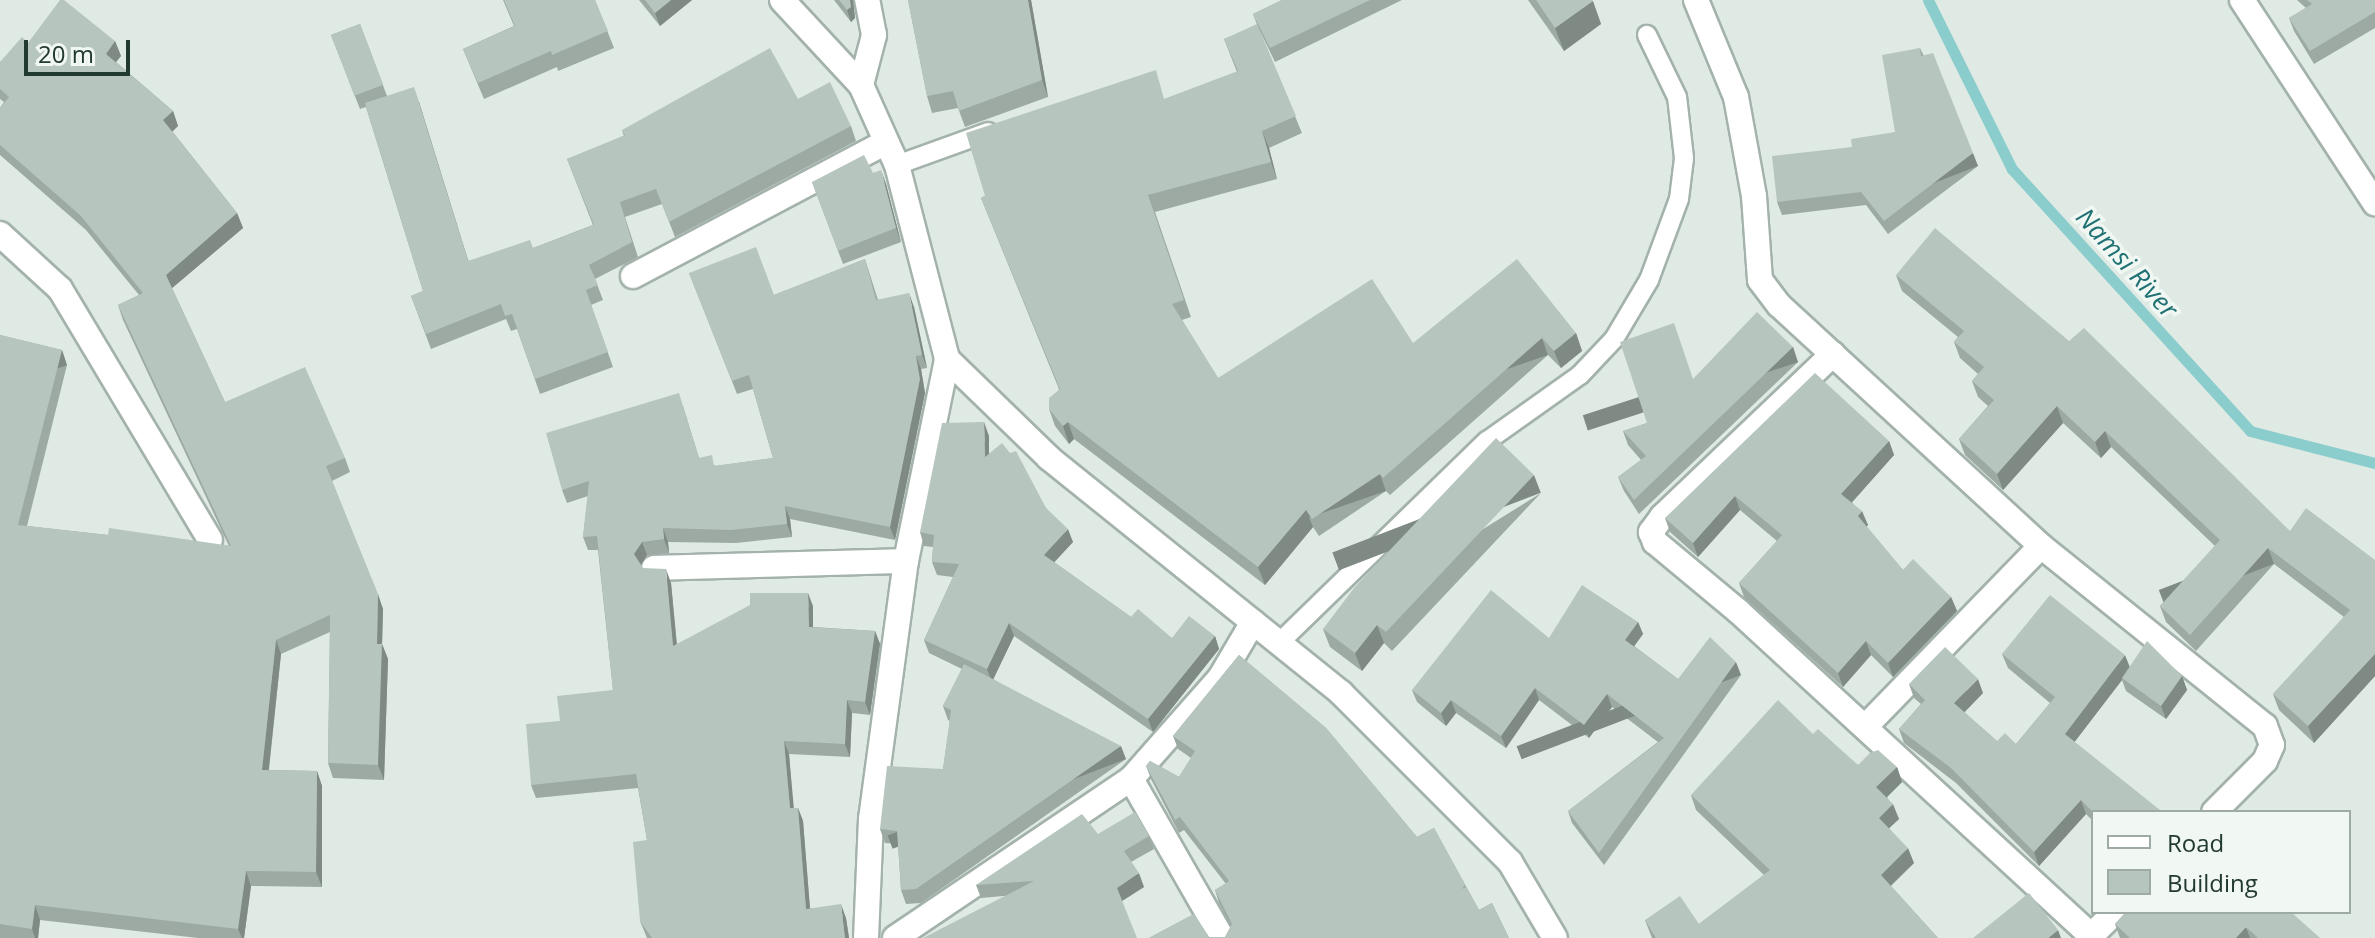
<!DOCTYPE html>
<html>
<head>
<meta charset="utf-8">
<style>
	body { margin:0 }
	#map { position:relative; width:2375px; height:938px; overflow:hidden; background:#e0eae4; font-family:"Open Sans",sans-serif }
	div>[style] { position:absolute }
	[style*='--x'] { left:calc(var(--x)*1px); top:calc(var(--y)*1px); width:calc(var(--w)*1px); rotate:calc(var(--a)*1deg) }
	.stream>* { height:11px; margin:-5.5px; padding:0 5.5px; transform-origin:5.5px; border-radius:5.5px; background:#8bcdcd }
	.roads { filter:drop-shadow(2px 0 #a3b2aa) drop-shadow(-2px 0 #a3b2aa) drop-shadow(0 2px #a3b2aa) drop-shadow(0 -2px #a3b2aa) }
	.lane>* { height:18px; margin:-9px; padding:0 9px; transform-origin:9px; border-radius:9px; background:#fff }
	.street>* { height:24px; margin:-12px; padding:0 12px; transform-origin:12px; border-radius:12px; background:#fff }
	.secondary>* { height:24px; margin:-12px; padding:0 12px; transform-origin:12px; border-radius:12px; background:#fff }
	.wall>* { inset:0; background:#9da9a3 }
	.shaded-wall>* { inset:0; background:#7f8a84; transform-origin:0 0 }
	.building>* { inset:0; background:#b6c5bd; transform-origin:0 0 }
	span { translate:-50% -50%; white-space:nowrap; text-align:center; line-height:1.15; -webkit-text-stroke:7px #f1f7f3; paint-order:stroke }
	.water-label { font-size:26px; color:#1f7173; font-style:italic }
	.legend { position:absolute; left:2091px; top:810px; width:260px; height:104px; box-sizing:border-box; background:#f1f7f3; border:2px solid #9eaba5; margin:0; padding:10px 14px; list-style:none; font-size:24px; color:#223a30 }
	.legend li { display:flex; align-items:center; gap:16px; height:40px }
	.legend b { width:40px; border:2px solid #9eaba5 }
	.scale { position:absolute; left:24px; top:40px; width:106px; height:36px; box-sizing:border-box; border:4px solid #223a30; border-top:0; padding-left:10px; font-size:24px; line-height:28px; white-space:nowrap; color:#223a30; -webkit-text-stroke:6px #f1f7f3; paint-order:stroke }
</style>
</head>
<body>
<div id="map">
	<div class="stream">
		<i style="--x:1928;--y:0;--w:189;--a:63.6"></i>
		<i style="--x:2012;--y:169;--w:354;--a:47.7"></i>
		<i style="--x:2250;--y:431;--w:129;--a:14.4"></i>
	</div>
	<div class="roads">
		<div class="lane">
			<i style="--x:897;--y:165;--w:97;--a:-19.9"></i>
			<i style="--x:1279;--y:643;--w:290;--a:-44.2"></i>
			<i style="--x:1487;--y:441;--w:114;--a:-35.4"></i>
			<i style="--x:1580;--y:375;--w:50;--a:-46.6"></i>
			<i style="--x:1614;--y:339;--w:69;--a:-59.3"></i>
			<i style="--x:1649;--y:280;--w:86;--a:-69.7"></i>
			<i style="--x:1679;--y:199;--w:41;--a:-83"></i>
			<i style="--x:1684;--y:158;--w:61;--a:-96.5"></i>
			<i style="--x:1677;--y:97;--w:69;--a:-115.8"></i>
		</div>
		<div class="street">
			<i style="--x:1696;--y:0;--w:105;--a:67.6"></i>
			<i style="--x:1736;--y:97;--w:101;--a:79.7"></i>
			<i style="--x:1754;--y:196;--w:84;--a:85.9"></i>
			<i style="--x:1760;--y:280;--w:31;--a:53"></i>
			<i style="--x:1779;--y:305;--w:356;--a:42.6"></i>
			<i style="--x:2041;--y:546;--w:287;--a:38.8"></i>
			<i style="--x:2265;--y:726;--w:20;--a:70"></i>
			<i style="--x:2272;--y:745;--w:17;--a:114"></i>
			<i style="--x:2265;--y:761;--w:72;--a:135"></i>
			<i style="--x:2242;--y:0;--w:243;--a:56.8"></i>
			<i style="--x:861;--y:85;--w:52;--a:-75.4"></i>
			<i style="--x:874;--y:35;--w:36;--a:-101"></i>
			<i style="--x:0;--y:234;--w:81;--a:42.5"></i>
			<i style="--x:60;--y:289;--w:292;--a:59.1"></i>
			<i style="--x:633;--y:276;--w:286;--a:-27.9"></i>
			<i style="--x:1833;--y:354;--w:236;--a:136.4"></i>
			<i style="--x:1662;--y:517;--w:19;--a:126"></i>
			<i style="--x:1651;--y:532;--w:11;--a:68"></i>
			<i style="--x:1655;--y:542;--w:108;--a:39.7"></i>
			<i style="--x:1738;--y:611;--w:483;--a:42.6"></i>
			<i style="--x:654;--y:568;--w:252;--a:-1.6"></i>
			<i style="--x:1865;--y:727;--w:252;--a:-45.8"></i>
			<i style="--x:1131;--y:779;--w:183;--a:60.2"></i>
			<i style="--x:2091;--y:936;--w:34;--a:-45"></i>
			<i style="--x:866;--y:938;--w:119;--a:-87.6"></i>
			<i style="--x:871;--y:819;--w:260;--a:-82.3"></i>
			<i style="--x:906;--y:561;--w:206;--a:-78.5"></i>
			<i style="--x:895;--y:938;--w:285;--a:-34"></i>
			<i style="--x:1131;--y:779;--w:135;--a:-48.6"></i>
			<i style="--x:1220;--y:678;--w:65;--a:-59.5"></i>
		</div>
		<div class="secondary">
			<i style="--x:782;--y:0;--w:116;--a:47.1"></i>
			<i style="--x:861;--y:85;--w:88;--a:65.8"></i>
			<i style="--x:897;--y:165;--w:200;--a:75.5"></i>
			<i style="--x:947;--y:359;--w:142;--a:44.1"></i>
			<i style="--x:1049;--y:458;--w:375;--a:38.8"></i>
			<i style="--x:1341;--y:693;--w:239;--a:45"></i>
			<i style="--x:1510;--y:862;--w:88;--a:59.4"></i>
		</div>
	</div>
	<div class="wall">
		<i style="clip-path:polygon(503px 0,595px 0,614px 48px,558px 71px,557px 67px,484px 99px,463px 49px,514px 26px)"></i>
		<i style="clip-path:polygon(639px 0,692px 0,660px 26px)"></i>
		<i style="clip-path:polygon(834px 0,853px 0,855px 18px,851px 22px)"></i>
		<i style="clip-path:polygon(908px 0,1031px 0,1048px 97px,965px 127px,958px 108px,932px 113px,927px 96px)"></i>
		<i style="clip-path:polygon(1282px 0,1402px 0,1275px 62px,1258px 27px,1302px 133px,1269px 148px,1277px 179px,1155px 212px,1191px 317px,1182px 320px,1218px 378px,1413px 343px,1576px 333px,1582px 351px,1561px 368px,1548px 355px,1390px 495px,1386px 491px,1319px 536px,1313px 527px,1265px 585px,1074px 439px,1069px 444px,1055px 426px,1049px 409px,1059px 389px,981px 198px,1165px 99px,1237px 72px,1224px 39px,1258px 27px,1253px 14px)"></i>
		<i style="clip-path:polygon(1528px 0,1592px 0,1601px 24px,1564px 51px)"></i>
		<i style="clip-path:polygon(2297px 0,2375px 0,2375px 28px,2314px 64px,2294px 31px,2289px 18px,2306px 8px)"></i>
		<i style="clip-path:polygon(360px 24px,387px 96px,419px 102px,468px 261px,533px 248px,593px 225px,567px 159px,624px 136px,622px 130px,798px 99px,851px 126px,856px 141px,675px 237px,662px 204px,625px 217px,638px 257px,595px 279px,603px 300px,591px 305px,613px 367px,540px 394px,517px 329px,511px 331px,506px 319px,431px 349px,411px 296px,423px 291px,366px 107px,360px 109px,331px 35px)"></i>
		<i style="clip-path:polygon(115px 41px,121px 56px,116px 62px,173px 111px,178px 126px,172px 131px,237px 213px,243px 228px,172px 288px,225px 402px,345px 458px,350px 472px,332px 481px,383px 609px,382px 644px,388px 659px,384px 780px,333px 778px,328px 763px,330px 632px,281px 654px,269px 770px,317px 771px,322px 786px,322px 887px,251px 886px,244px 938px,198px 938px,40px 920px,38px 938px,0 938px,0 335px,62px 350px,67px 365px,27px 526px,108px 535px,229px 546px,123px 320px,118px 305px,139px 295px,86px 230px,0 155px,0 108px,4px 102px,0 99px,0 62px,28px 43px)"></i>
		<i style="clip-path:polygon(1920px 48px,1978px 166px,1888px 234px,1866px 205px,1782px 215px,1777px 202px,1852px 147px,1895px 132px)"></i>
		<i style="clip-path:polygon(873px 173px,886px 184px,901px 242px,843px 264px,812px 182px)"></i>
		<i style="clip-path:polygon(865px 259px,878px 300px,914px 307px,927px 368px,921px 369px,925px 393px,895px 540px,790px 519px,792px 537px,736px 543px,668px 542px,669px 553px,647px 555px,641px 565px,643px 568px,671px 583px,677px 644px,813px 606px,813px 627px,875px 631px,880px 644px,870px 715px,852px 713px,850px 757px,789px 754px,793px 808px,798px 808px,803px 821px,810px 908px,846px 918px,849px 938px,647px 938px,640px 921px,647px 840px,638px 788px,536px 798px,531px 785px,560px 721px,613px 690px,598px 550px,588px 550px,583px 537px,588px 496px,567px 503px,562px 490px,683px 406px,699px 458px,716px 466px,773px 458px,753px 389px,737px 394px,689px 273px,774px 295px)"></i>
		<i style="clip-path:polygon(1896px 275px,2290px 531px,2375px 560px,2375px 676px,2314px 743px,2279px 710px,2273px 694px,2344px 617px,2274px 564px,2196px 651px,2166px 622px,2160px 606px,2215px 546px,2111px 447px,2101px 458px,2063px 423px,2003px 490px,1965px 455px,1959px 439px,1988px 406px,1978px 397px,1972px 381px,1978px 374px,1960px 358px,1954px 342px,1958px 337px,1902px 291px)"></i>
		<i style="clip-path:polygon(1793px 347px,1798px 362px,1639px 514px,1624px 491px,1618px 477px,1641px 460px,1628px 445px,1623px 431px,1647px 423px,1693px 379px)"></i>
		<i style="clip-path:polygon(989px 436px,989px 453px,1046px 508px,1073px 542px,1054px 562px,1131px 617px,1172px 638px,1215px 636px,1219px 649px,1153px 732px,1014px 636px,993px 679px,1126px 759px,921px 903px,906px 904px,901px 890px,898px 844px,885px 843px,880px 829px,943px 769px,950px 721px,948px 720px,943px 706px,962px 669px,929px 653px,924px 640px,953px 577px,937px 575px,932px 562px,933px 547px,924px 546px,920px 532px)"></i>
		<i style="clip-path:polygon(1889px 441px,1894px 455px,1852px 502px,1868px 525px,1866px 526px,1903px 570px,1951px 597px,1957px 611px,1893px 677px,1871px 655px,1843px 687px,1744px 597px,1739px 583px,1777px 541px,1740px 510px,1698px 557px,1670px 532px,1665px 518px)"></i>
		<i style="clip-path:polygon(1541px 493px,1392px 651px,1384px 643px,1362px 671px,1330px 647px,1323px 629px)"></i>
		<i style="clip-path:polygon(1638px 622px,1643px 634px,1634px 646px,1678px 679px,1741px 675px,1604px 865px,1572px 823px,1568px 811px,1658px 742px,1612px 707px,1589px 738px,1539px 700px,1506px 748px,1456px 713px,1446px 726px,1417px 702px,1412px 690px,1549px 638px)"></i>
		<i style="clip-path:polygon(2002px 654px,2129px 667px,2182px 676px,2187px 690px,2166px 719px,2126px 691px,2122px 680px,2074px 742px,2093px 812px,2093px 821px,2086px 814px,2039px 866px,1956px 783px,1904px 743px,1899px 729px,1921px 704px,1914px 698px,1909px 684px,1983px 693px,1964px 712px,1997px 741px,2016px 744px,2050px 703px,2008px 668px)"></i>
		<i style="clip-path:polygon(1239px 655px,1326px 728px,1417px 837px,1434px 828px,1479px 910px,1492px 903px,1509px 938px,1149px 938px,1194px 914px,1209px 937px,1225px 937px,1231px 926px,1219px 903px,1215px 890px,1226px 884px,1184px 830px,1179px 833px,1151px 779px,1146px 766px,1150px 761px,1179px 777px,1191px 758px,1178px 749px,1173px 736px)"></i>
		<i style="clip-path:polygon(1813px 734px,1858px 765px,1897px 767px,1902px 782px,1887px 797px,1899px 819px,1889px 828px,1914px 863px,1891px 886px,1938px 938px,1652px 938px,1645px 920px,1699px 924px,1764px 875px,1696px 810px,1691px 795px)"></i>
		<i style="clip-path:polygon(1098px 834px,1149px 836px,1154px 849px,1131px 862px,1144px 887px,1122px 901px,1003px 896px,981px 898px,976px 885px)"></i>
		<i style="clip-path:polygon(2126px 912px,2320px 938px,2120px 938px,2115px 924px)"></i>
	</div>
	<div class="shaded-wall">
		<i style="clip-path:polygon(671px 0,692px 0,660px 26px,655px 13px)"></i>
		<i style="clip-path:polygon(850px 0,853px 0,855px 18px,851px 22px,847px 10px)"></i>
		<i style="clip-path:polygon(1028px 0,1031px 0,1048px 97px,1042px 80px)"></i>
		<i style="clip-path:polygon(1593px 1px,1601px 24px,1564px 51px,1555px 28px)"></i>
		<i style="clip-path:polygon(115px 41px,121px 56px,111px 68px,106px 54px)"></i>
		<i style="clip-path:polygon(414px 87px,419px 102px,473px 276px,468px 261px)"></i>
		<i style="clip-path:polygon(173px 111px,178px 126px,169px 135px,163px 120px)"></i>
		<i style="clip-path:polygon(1262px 131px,1269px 148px,1277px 179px,1271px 162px)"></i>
		<i style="left:1973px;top:153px;width:14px;height:112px;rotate:69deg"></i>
		<i style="clip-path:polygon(881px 170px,886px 184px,901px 242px,896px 228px)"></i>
		<i style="clip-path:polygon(237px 213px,243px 228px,171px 289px,166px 275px)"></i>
		<i style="clip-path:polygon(909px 293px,914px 307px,927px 368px,922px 355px)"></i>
		<i style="clip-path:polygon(1576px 333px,1582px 351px,1561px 368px,1554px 351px)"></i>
		<i style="left:1542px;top:338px;width:18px;height:212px;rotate:71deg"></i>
		<i style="left:1793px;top:347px;width:16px;height:221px;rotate:72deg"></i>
		<i style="left:62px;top:350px;width:16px;height:180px;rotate:72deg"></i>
		<i style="clip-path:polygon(916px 356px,921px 369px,925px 393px,895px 540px,890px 527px)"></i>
		<i style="clip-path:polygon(2057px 406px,2063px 423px,2003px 490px,1997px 474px)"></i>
		<i style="clip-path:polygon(984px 422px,989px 436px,989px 470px,985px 457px)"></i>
		<i style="clip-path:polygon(1068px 422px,1074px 439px,1069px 444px,1063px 426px)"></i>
		<i style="clip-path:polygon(2105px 431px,2111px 447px,2101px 458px,2095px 442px)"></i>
		<i style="clip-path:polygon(1889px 441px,1894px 455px,1847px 508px,1841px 494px)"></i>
		<i style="left:1380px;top:474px;width:18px;height:82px;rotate:71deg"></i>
		<i style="left:1534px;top:475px;width:19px;height:216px;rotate:69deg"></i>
		<i style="clip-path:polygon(1735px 496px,1740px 510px,1698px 557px,1693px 543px)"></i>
		<i style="clip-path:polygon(785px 506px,790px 519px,792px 537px,787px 524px)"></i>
		<i style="clip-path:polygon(1306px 510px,1313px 527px,1265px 585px,1258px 567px)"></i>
		<i style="clip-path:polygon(1862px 511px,1868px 525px,1863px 531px,1858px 516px)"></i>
		<i style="clip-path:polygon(663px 528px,668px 542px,669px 553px,664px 539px)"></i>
		<i style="clip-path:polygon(1068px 529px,1073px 542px,1049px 568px,1044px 555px)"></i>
		<i style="clip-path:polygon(642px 542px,647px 555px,639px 568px,634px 554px)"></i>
		<i style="left:2268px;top:548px;width:17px;height:117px;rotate:69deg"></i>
		<i style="clip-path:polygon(666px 569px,671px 583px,678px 659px,673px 646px)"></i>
		<i style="clip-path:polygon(808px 593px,813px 606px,813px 640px,809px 627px)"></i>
		<i style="clip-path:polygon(378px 594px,383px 609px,382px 646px,382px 644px,388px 659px,384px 780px,378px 765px,377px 644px)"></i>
		<i style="clip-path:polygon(1951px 597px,1957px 611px,1893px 677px,1888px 663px)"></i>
		<i style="clip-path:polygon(1638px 622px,1643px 634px,1630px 652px,1625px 640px)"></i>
		<i style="clip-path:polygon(1009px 623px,1014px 636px,992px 682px,987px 669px)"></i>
		<i style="clip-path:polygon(1377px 625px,1384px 643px,1362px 671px,1355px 653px)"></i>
		<i style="clip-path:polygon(875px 631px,880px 644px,870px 715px,865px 702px)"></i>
		<i style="clip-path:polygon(1215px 636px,1219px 649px,1153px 732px,1148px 719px)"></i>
		<i style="clip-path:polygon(276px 640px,281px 654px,267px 785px,262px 770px)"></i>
		<i style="clip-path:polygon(1866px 641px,1871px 655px,1843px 687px,1838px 673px)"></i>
		<i style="clip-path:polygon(2375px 654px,2375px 676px,2314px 743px,2308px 726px)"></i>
		<i style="clip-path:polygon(2125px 655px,2131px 670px,2122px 678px,2122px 680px,2070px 748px,2065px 734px)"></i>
		<i style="left:1736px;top:662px;width:14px;height:235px;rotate:69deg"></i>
		<i style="clip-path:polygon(2182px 676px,2187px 690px,2166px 719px,2161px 706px)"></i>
		<i style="clip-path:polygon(1978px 679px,1983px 693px,1959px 718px,1954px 703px)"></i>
		<i style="clip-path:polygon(1535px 688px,1539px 700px,1506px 748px,1501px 736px)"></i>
		<i style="clip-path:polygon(1607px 694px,1612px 707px,1589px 738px,1584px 725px)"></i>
		<i style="clip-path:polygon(847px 700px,852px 713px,850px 757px,845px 744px)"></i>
		<i style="clip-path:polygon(1451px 700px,1456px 713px,1446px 726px,1441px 713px)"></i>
		<i style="clip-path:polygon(784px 741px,789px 754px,795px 821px,790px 808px)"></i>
		<i style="left:1121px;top:746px;width:14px;height:250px;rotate:69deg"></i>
		<i style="clip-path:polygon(1897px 767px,1902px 782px,1882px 802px,1876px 787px)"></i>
		<i style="clip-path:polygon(317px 771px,322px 786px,322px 887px,316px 872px)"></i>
		<i style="clip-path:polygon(2081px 800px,2086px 814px,2039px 866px,2034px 852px)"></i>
		<i style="clip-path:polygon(1893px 804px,1899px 819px,1884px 833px,1879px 818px)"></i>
		<i style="clip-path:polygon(798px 808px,803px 821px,811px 922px,806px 909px)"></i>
		<i style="clip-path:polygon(1908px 848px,1914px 863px,1886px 890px,1881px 875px)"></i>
		<i style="clip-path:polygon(246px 871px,251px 886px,244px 938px,242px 938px,238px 929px)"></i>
		<i style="clip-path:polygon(1139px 873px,1144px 887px,1122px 901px,1117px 888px)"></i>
		<i style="clip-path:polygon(841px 904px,846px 918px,849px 938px,845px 938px)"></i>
		<i style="clip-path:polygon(35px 905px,40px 920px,38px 938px,35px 938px,32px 929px)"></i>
		<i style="clip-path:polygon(2246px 927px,2250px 938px,2236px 938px)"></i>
		<i style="clip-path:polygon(2058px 930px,2061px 938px,2048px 938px)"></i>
	</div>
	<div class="building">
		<i style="clip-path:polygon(60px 0,64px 0,115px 41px,106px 54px,173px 111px,163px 120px,237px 213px,166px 275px,225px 402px,305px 367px,345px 458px,326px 466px,378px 594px,377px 644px,382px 644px,378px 765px,328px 763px,330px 615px,276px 640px,262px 770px,317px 771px,316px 872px,246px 871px,238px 929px,35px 905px,32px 929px,0 924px,0 335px,62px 350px,18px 525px,108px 535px,109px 528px,231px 546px,118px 305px,143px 293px,81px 216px,0 145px,0 108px,9px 97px,0 89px,0 62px,22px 37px,28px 43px)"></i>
		<i style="clip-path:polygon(504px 0,595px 0,608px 31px,552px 55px,551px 51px,478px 83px,463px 49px,515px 26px)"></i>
		<i style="clip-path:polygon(645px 0,671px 0,655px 13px)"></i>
		<i style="clip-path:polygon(839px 0,850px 0,851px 7px,847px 10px)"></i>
		<i style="clip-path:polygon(908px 0,1028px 0,1042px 80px,959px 111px,953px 91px,927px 96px)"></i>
		<i style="clip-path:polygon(1282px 0,1370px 0,1270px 48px,1253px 14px)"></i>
		<i style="clip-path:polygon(1536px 0,1592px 0,1593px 1px,1555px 28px)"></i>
		<i style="clip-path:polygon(2307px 0,2375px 0,2375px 12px,2310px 51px,2289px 18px,2312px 4px)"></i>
		<i style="left:360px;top:24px;width:65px;height:31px;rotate:69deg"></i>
		<i style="clip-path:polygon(1257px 24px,1296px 116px,1262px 131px,1271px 162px,1148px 195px,1184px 300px,1172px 304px,1218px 378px,1372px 279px,1413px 343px,1517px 259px,1576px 333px,1554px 351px,1542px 338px,1383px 478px,1380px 474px,1312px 519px,1306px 510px,1258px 567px,1068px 422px,1063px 426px,1049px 409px,1049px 398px,1060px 389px,981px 198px,985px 196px,966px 133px,1156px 70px,1164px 99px,1238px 71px,1224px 39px)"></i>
		<i style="clip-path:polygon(770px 48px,798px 99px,830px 82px,851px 126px,669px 222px,656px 189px,620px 202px,632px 242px,589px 265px,598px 285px,586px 290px,608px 352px,535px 379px,512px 314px,505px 316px,501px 304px,426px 334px,411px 296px,423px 291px,365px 103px,414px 87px,468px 261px,530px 240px,533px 248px,594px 225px,567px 159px,625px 135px,622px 130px)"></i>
		<i style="clip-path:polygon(1920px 48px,1921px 56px,1933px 53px,1973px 153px,1884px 221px,1861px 192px,1777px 202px,1772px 156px,1852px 147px,1851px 139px,1895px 132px,1882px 55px)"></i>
		<i style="clip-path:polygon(864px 155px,873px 173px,881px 170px,896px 228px,838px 251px,812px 182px)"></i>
		<i style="clip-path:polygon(1935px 228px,2069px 341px,2084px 328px,2290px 531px,2306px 508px,2375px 560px,2375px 654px,2308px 726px,2273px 694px,2350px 610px,2268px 548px,2190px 635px,2160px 606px,2220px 540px,2105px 431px,2095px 442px,2057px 406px,1997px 474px,1959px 439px,1994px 400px,1972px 381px,1984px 367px,1954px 342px,1964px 331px,1896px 275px)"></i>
		<i style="clip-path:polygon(756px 247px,774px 295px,865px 259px,876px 300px,909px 293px,922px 355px,916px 356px,920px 379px,890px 527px,785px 506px,787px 524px,731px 530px,663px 528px,664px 539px,642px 542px,634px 554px,643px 568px,666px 569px,673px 646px,750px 605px,750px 593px,808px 593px,809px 627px,875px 631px,865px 702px,847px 700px,845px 744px,784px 741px,790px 808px,798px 808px,806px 909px,841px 904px,845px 938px,652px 938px,640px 921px,633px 842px,647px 840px,636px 774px,531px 785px,526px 724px,560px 721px,557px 696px,613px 690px,597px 536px,583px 537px,589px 481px,562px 490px,546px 433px,679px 393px,699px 458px,712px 455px,714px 466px,773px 458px,749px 375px,732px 381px,689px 273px)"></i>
		<i style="clip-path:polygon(1757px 312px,1793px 347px,1634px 500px,1618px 477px,1646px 456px,1623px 431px,1647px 423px,1620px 342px,1674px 323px,1693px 379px)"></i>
		<i style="clip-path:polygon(1815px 373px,1889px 441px,1841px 494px,1862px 511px,1858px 516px,1903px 570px,1913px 559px,1951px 597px,1888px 663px,1866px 641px,1838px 673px,1739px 583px,1782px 535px,1735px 496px,1693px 543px,1665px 518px)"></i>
		<i style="clip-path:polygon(984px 422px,985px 457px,1002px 443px,1010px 453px,1016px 451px,1046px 508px,1068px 529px,1044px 555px,1131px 617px,1138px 609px,1172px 638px,1189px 616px,1215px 636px,1148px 719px,1009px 623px,987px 669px,924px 640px,959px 564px,932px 562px,934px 535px,920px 532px,942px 423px)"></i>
		<i style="clip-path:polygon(1496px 438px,1534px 475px,1386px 632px,1377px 625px,1355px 653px,1323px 629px,1354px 588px)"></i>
		<i style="clip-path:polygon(1582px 585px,1638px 622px,1625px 640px,1678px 679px,1710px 637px,1736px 662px,1599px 853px,1568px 811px,1664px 738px,1607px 694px,1584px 725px,1535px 688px,1501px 736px,1451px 700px,1441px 713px,1412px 690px,1491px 590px,1549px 638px)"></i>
		<i style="clip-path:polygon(2050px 595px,2125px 655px,2065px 734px,2160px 810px,2157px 812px,2093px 812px,2081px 800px,2034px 852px,1951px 768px,1899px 729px,1925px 700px,1909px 684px,1945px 647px,1978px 679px,1954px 703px,1997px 741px,2005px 733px,2016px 744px,2055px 697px,2002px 654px)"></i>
		<i style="clip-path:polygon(2147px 641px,2182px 676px,2161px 706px,2122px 678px)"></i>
		<i style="clip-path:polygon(1239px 655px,1326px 728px,1417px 837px,1434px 828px,1465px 885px,1462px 889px,1466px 887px,1479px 910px,1492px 903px,1509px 938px,1149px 938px,1194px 914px,1209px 937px,1225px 937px,1232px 924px,1215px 890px,1229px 881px,1180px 817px,1175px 820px,1146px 766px,1150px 761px,1179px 777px,1195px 751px,1173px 736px)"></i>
		<i style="clip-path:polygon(964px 664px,1121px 746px,916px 889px,901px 890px,897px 831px,880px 829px,887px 766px,943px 769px,951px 710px,943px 706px)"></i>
		<i style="clip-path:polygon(1778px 700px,1813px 734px,1818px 729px,1858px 765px,1870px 753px,1878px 750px,1897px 767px,1876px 787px,1893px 804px,1879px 818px,1908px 848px,1881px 875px,1938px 938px,1656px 938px,1645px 920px,1680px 896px,1699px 924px,1770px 870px,1691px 795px)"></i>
		<i style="clip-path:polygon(1135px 812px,1149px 836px,1124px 851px,1139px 873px,1117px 888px,1137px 938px,923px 938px,1034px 881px,976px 885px,1082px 814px,1098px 834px)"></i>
		<i style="clip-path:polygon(2029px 893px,2058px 930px,2048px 938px,1973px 938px)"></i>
		<i style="clip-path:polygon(2126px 912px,2291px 912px,2320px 938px,2258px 938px,2246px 927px,2236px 938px,2130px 938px,2115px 924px)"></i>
	</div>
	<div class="water-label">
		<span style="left:2127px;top:263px;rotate:48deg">Namsi River</span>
	</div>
	<ul class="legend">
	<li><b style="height:10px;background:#fff"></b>Road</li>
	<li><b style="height:22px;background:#b6c5bd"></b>Building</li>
	</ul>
	<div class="scale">20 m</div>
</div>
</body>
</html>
